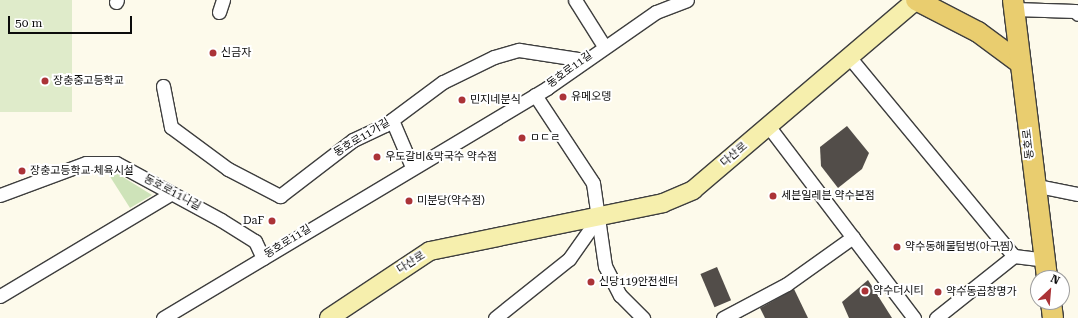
<!DOCTYPE html>
<html>
<head>
<meta charset="utf-8">
<style>
	body { margin:0 }
	#map { position:relative; width:1078px; height:318px; overflow:hidden; background:#fdfaeb; font-family:"Roboto Serif","Noto Sans KR",serif }
	div>[style] { position:absolute }
	[style*='--x'] { left:calc(var(--x)*1px); top:calc(var(--y)*1px); width:calc(var(--w)*1px); rotate:calc(var(--a)*1deg) }
	.green>* { inset:0; background:#cee3b9 }
	.pitch>* { inset:0; background:#dfebca; transform-origin:0 0 }
	.building>* { inset:0; background:#524d49; transform-origin:0 0 }
	.roads { filter:drop-shadow(1px 0 #3e3e3e) drop-shadow(-1px 0 #3e3e3e) drop-shadow(0 1px #3e3e3e) drop-shadow(0 -1px #3e3e3e) }
	.street>* { height:13px; margin:-6.5px; padding:0 6.5px; transform-origin:6.5px; border-radius:6.5px; background:#fff }
	.secondary>* { height:18px; margin:-9px; padding:0 9px; transform-origin:9px; border-radius:9px; background:#f6efad }
	.primary>* { height:20px; margin:-10px; padding:0 10px; transform-origin:10px; border-radius:10px; background:#e9cd6f }
	.dots>* { width:11px; height:11px; translate:-50% -50%; box-sizing:border-box; border:2px solid #fff; border-radius:50% }
	span { translate:-50% -50%; white-space:nowrap; text-align:center; line-height:1.15; -webkit-text-stroke:4px #fff; paint-order:stroke }
	.poi-label { font-size:11px; color:#0b0b0b }
	.left { translate:0 -50%; text-align:left }
	.right { translate:-100% -50%; text-align:right }
	.street-label { font-size:11px; color:#0b0b0b }
	.north { position:absolute; left:1030px; top:270px; width:40px; height:40px; box-sizing:border-box; background:#fff; border:1px solid #9d9d9d; border-radius:50%; rotate:26deg; font-size:11px; font-weight:700; line-height:16px; text-align:center; color:#0b0b0b }
	.north::after { content:''; display:block; margin:auto; width:14px; height:18px; background:#ab3337; clip-path:polygon(50% 0,100% 100%,50% 72%,0 100%) }
	.scale { position:absolute; left:8px; top:16px; width:124px; height:18px; box-sizing:border-box; border:2px solid #0b0b0b; border-top:0; padding-left:5px; font-size:12px; line-height:14px; white-space:nowrap; color:#0b0b0b; -webkit-text-stroke:3px #fff; paint-order:stroke }
</style>
</head>
<body>
<div id="map">
	<div class="green">
		<i style="clip-path:polygon(118px 174px,152px 195px,130px 208px,109px 175px)"></i>
	</div>
	<div class="pitch">
		<i style="left:0;top:0;width:72px;height:112px"></i>
	</div>
	<div class="building">
		<i style="clip-path:polygon(847px 126px,869px 153px,862px 169px,838px 188px,821px 166px,820px 147px)"></i>
		<i style="left:717px;top:267px;width:36px;height:18px;rotate:67deg"></i>
		<i style="clip-path:polygon(868px 280px,892px 318px,849px 318px,842px 302px)"></i>
		<i style="clip-path:polygon(794px 289px,808px 318px,765px 318px,760px 308px)"></i>
	</div>
	<div class="roads">
		<div class="street">
			<i style="--x:575;--y:0;--w:54;--a:57.8"></i>
			<i style="--x:116;--y:2;--w:2;--a:-63"></i>
			<i style="--x:1014;--y:9;--w:61;--a:1.9"></i>
			<i style="--x:1075;--y:11;--w:4;--a:45"></i>
			<i style="--x:219;--y:12;--w:13;--a:-72"></i>
			<i style="--x:850;--y:58;--w:257;--a:50.4"></i>
			<i style="--x:163;--y:86;--w:42;--a:79"></i>
			<i style="--x:171;--y:127;--w:71;--a:36.4"></i>
			<i style="--x:228;--y:169;--w:59;--a:27.4"></i>
			<i style="--x:280;--y:196;--w:92;--a:-37.5"></i>
			<i style="--x:353;--y:140;--w:35;--a:-25"></i>
			<i style="--x:385;--y:125;--w:72;--a:-36.6"></i>
			<i style="--x:443;--y:82;--w:57;--a:-26.1"></i>
			<i style="--x:494;--y:57;--w:26;--a:-16"></i>
			<i style="--x:519;--y:50;--w:66;--a:8.7"></i>
			<i style="--x:535;--y:95;--w:105;--a:56.6"></i>
			<i style="--x:593;--y:183;--w:84;--a:81.8"></i>
			<i style="--x:605;--y:266;--w:33;--a:63"></i>
			<i style="--x:620;--y:295;--w:33;--a:45"></i>
			<i style="--x:392;--y:120;--w:51;--a:66.9"></i>
			<i style="--x:769;--y:127;--w:240;--a:52.8"></i>
			<i style="--x:1033;--y:185;--w:46;--a:11.3"></i>
			<i style="--x:0;--y:195;--w:92;--a:-20.4"></i>
			<i style="--x:86;--y:163;--w:30;--a:0"></i>
			<i style="--x:116;--y:163;--w:119;--a:28.5"></i>
			<i style="--x:221;--y:220;--w:40;--a:32"></i>
			<i style="--x:255;--y:241;--w:19;--a:65"></i>
			<i style="--x:0;--y:296;--w:200;--a:-30.9"></i>
			<i style="--x:163;--y:318;--w:448;--a:-30.9"></i>
			<i style="--x:547;--y:88;--w:133;--a:-34.9"></i>
			<i style="--x:656;--y:12;--w:33;--a:-21"></i>
			<i style="--x:495;--y:318;--w:95;--a:-38.6"></i>
			<i style="--x:569;--y:259;--w:54;--a:-54.8"></i>
			<i style="--x:723;--y:318;--w:72;--a:-28"></i>
			<i style="--x:787;--y:284;--w:81;--a:-35.5"></i>
			<i style="--x:936;--y:318;--w:100;--a:-38.5"></i>
			<i style="--x:1014;--y:256;--w:31;--a:7"></i>
		</div>
		<div class="secondary">
			<i style="--x:329;--y:318;--w:121;--a:-33.6"></i>
			<i style="--x:430;--y:251;--w:238;--a:-11.6"></i>
			<i style="--x:663;--y:203;--w:33;--a:-23"></i>
			<i style="--x:693;--y:190;--w:293;--a:-40.4"></i>
		</div>
		<div class="primary">
			<i style="--x:916;--y:0;--w:70;--a:27.3"></i>
			<i style="--x:978;--y:32;--w:52;--a:36.4"></i>
			<i style="--x:1013;--y:0;--w:280;--a:83"></i>
			<i style="--x:1051;--y:302;--w:16;--a:83"></i>
		</div>
	</div>
	<div class="dots">
		<i style="left:213px;top:53px;background:#ab3337"></i>
		<i style="left:45px;top:81px;background:#ab3337"></i>
		<i style="left:563px;top:97px;background:#ab3337"></i>
		<i style="left:462px;top:100px;background:#ab3337"></i>
		<i style="left:522px;top:138px;background:#ab3337"></i>
		<i style="left:377px;top:157px;background:#ab3337"></i>
		<i style="left:22px;top:171px;background:#ab3337"></i>
		<i style="left:773px;top:196px;background:#ab3337"></i>
		<i style="left:409px;top:201px;background:#ab3337"></i>
		<i style="left:272px;top:221px;background:#ab3337"></i>
		<i style="left:897px;top:247px;background:#ab3337"></i>
		<i style="left:591px;top:282px;background:#ab3337"></i>
		<i style="left:865px;top:291px;background:#ab3337"></i>
		<i style="left:938px;top:292px;background:#ab3337"></i>
	</div>
	<div class="poi-label">
		<span class="left" style="left:221px;top:53px">신금자</span>
		<span class="left" style="left:53px;top:81px">장충중고등학교</span>
		<span class="left" style="left:571px;top:97px">유메오뎅</span>
		<span class="left" style="left:470px;top:100px">민지네분식</span>
		<span class="left" style="left:530px;top:138px">ㅁㄷㄹ</span>
		<span class="left" style="left:385px;top:157px">우도갈비&amp;막국수 약수점</span>
		<span class="left" style="left:30px;top:171px">장충고등학교 체육시설</span>
		<span class="left" style="left:781px;top:196px">세븐일레븐 약수본점</span>
		<span class="left" style="left:417px;top:201px">미분당(약수점)</span>
		<span class="right" style="left:264px;top:221px">DaF</span>
		<span class="left" style="left:905px;top:247px">약수동해물텀벙(아구찜)</span>
		<span class="left" style="left:599px;top:282px">신당119안전센터</span>
		<span class="left" style="left:873px;top:291px">약수더시티</span>
		<span class="left" style="left:946px;top:292px">약수동곱창명가</span>
	</div>
	<div class="street-label">
		<span style="left:570px;top:70px;rotate:-36deg">동호로11길</span>
		<span style="left:362px;top:138px;rotate:-31deg">동호로11가길</span>
		<span style="left:1029px;top:144px;rotate:-96deg">동호로</span>
		<span style="left:734px;top:155px;rotate:-40deg">다산로</span>
		<span style="left:172px;top:193px;rotate:28deg">동호로11나길</span>
		<span style="left:288px;top:242px;rotate:-32deg">동호로11길</span>
		<span style="left:411px;top:263px;rotate:-32deg">다산로</span>
	</div>
	<div class="north">N</div>
	<div class="scale">50 m</div>
</div>
</body>
</html>
